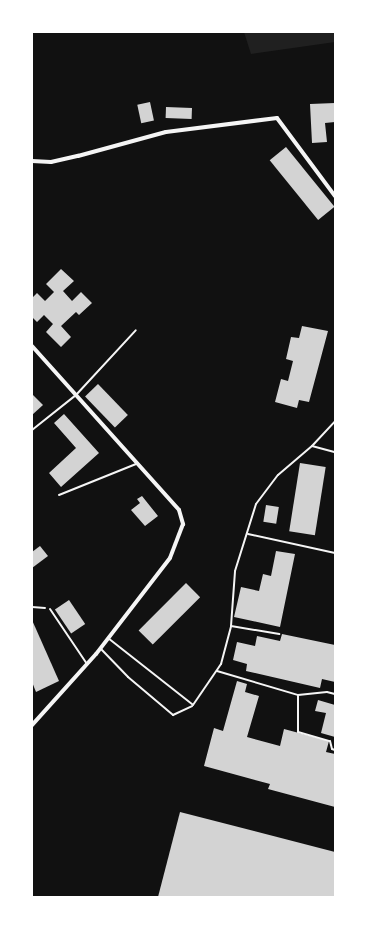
<!DOCTYPE html>
<html>
<head>
<meta charset="utf-8">
<style>
	body { margin:0 }
	#map { position:relative; width:367px; height:929px; overflow:hidden; background:#111; font-family:"Golos Text",sans-serif }
	div>[style] { position:absolute }
	[style*='--x'] { left:calc(var(--x)*1px); top:calc(var(--y)*1px); width:calc(var(--w)*1px); rotate:calc(var(--a)*1deg) }
	.green>* { inset:0; background:#202020 }
	.building>* { inset:0; background:#d3d3d3; transform-origin:0 0 }
	.path>* { height:2px; margin:-1px; padding:0 1px; transform-origin:1px; border-radius:1px; background:#f5f5f5 }
	.service>* { height:2px; margin:-1px; padding:0 1px; transform-origin:1px; border-radius:1px; background:#f5f5f5 }
	.minor>* { height:4px; margin:-2px; padding:0 2px; transform-origin:2px; border-radius:2px; background:#f5f5f5 }
	span { translate:-50% -50%; white-space:nowrap; text-align:center; line-height:1.15; -webkit-text-stroke:4px #fff; paint-order:stroke }
	.frame { position:absolute; inset:0; border:33px solid #fff; pointer-events:none }
</style>
</head>
<body>
<div id="map">
	<div class="green">
		<i style="clip-path:polygon(244px 32px,335px 32px,335px 42px,251px 54px)"></i>
	</div>
	<div class="building">
		<i style="left:150px;top:102px;width:19px;height:13px;rotate:78deg"></i>
		<i style="clip-path:polygon(335px 103px,335px 122px,325px 123px,327px 142px,312px 143px,310px 104px)"></i>
		<i style="left:166px;top:107px;width:26px;height:11px;rotate:2deg"></i>
		<i style="left:286px;top:147px;width:77px;height:21px;rotate:51deg"></i>
		<i style="clip-path:polygon(61px 269px,74px 281px,63px 291px,72px 301px,81px 292px,92px 303px,79px 315px,76px 312px,61px 326px,71px 337px,61px 347px,46px 332px,53px 324px,44px 315px,37px 322px,32px 317px,32px 298px,37px 293px,45px 301px,54px 292px,46px 284px)"></i>
		<i style="clip-path:polygon(302px 326px,328px 331px,309px 402px,299px 400px,297px 408px,275px 402px,281px 379px,288px 381px,293px 361px,286px 359px,291px 337px,299px 338px)"></i>
		<i style="left:98px;top:384px;width:43px;height:18px;rotate:46deg"></i>
		<i style="clip-path:polygon(32px 394px,43px 405px,32px 415px)"></i>
		<i style="clip-path:polygon(64px 414px,99px 453px,61px 487px,49px 473px,76px 448px,54px 423px)"></i>
		<i style="left:300px;top:463px;width:26px;height:69px;rotate:9deg"></i>
		<i style="clip-path:polygon(142px 496px,158px 516px,145px 526px,131px 510px,140px 503px,137px 499px)"></i>
		<i style="left:266px;top:505px;width:13px;height:17px;rotate:9deg"></i>
		<i style="clip-path:polygon(40px 546px,48px 556px,32px 568px,32px 552px)"></i>
		<i style="clip-path:polygon(276px 551px,295px 554px,280px 627px,234px 617px,241px 587px,259px 591px,263px 574px,271px 576px)"></i>
		<i style="left:186px;top:583px;width:20px;height:67px;rotate:45deg"></i>
		<i style="left:69px;top:600px;width:29px;height:17px;rotate:56deg"></i>
		<i style="clip-path:polygon(32px 620px,59px 681px,36px 692px,32px 682px)"></i>
		<i style="clip-path:polygon(282px 634px,335px 645px,335px 682px,322px 679px,320px 688px,246px 671px,247px 664px,233px 660px,237px 642px,255px 646px,257px 636px,280px 641px)"></i>
		<i style="clip-path:polygon(237px 681px,247px 684px,245px 692px,259px 696px,247px 737px,280px 746px,284px 729px,329px 741px,326px 752px,335px 754px,335px 807px,268px 789px,270px 784px,204px 766px,214px 728px,223px 731px)"></i>
		<i style="clip-path:polygon(318px 700px,335px 705px,335px 737px,321px 733px,326px 713px,315px 711px)"></i>
		<i style="clip-path:polygon(180px 812px,335px 852px,335px 897px,158px 897px)"></i>
	</div>
	<div class="path">
		<i style="--x:32;--y:607;--w:13;--a:4"></i>
	</div>
	<div class="service">
		<i style="--x:32;--y:430;--w:56;--a:-38.5"></i>
		<i style="--x:76;--y:395;--w:88;--a:-47.3"></i>
		<i style="--x:312;--y:446;--w:24;--a:15"></i>
		<i style="--x:59;--y:495;--w:83;--a:-21.9"></i>
		<i style="--x:248;--y:534;--w:89;--a:12.3"></i>
		<i style="--x:50;--y:609;--w:66;--a:56.1"></i>
		<i style="--x:231;--y:626;--w:49;--a:9.5"></i>
		<i style="--x:108;--y:638;--w:108;--a:38.2"></i>
		<i style="--x:193;--y:705;--w:50;--a:-55.7"></i>
		<i style="--x:221;--y:664;--w:39;--a:-75"></i>
		<i style="--x:231;--y:626;--w:55;--a:-85.8"></i>
		<i style="--x:235;--y:571;--w:70;--a:-72.6"></i>
		<i style="--x:256;--y:504;--w:36;--a:-53"></i>
		<i style="--x:278;--y:475;--w:45;--a:-40.5"></i>
		<i style="--x:312;--y:446;--w:34;--a:-47"></i>
		<i style="--x:101;--y:649;--w:39;--a:46"></i>
		<i style="--x:128;--y:677;--w:59;--a:40.2"></i>
		<i style="--x:173;--y:715;--w:21;--a:-25"></i>
		<i style="--x:217;--y:671;--w:84;--a:16.5"></i>
		<i style="--x:298;--y:695;--w:29;--a:-6"></i>
		<i style="--x:327;--y:692;--w:8;--a:14"></i>
		<i style="--x:298;--y:695;--w:37;--a:90"></i>
		<i style="--x:298;--y:732;--w:33;--a:16"></i>
		<i style="--x:330;--y:741;--w:8;--a:76"></i>
		<i style="--x:332;--y:749;--w:3;--a:18"></i>
	</div>
	<div class="minor">
		<i style="--x:32;--y:161;--w:19;--a:3"></i>
		<i style="--x:51;--y:162;--w:28;--a:-13"></i>
		<i style="--x:78;--y:156;--w:91;--a:-15.3"></i>
		<i style="--x:166;--y:132;--w:112;--a:-7.2"></i>
		<i style="--x:277;--y:118;--w:97;--a:53.4"></i>
		<i style="--x:32;--y:346;--w:220;--a:48.1"></i>
		<i style="--x:179;--y:510;--w:15;--a:74"></i>
		<i style="--x:183;--y:524;--w:36;--a:111"></i>
		<i style="--x:170;--y:558;--w:121;--a:127.6"></i>
		<i style="--x:96;--y:654;--w:96;--a:132"></i>
	</div>
	<div class="frame"></div>
</div>
</body>
</html>
